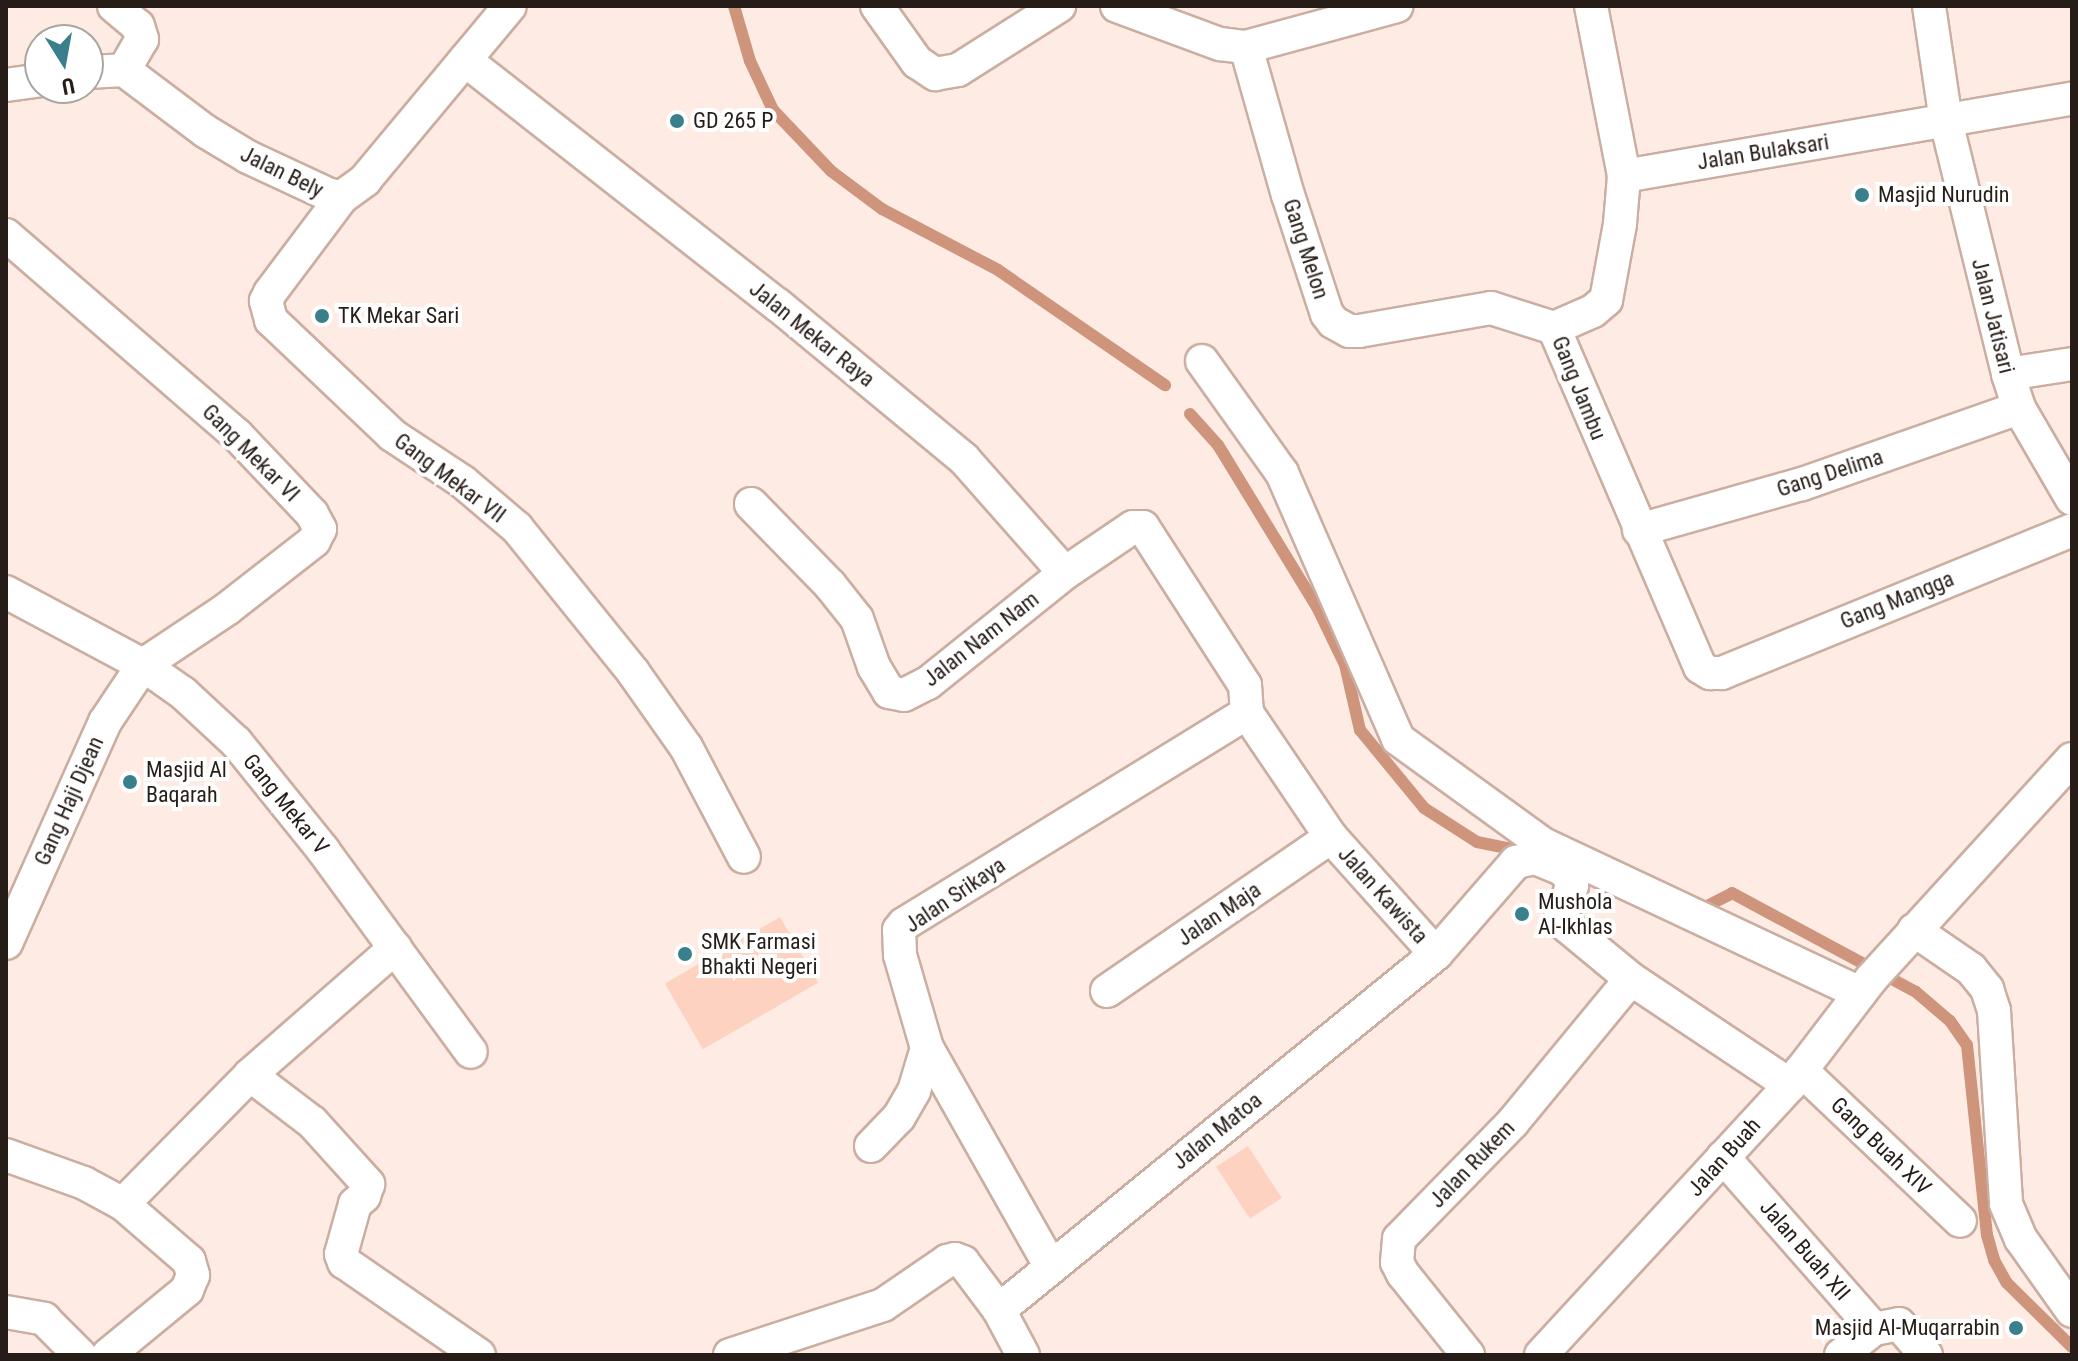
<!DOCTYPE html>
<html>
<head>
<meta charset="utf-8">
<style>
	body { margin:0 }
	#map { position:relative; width:2078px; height:1361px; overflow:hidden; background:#feece4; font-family:"Roboto Condensed",sans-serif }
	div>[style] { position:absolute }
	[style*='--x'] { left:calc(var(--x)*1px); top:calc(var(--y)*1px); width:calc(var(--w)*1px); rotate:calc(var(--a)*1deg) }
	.green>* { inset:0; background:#fdd2c0; transform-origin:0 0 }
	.stream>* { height:12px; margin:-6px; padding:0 6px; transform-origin:6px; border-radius:6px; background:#cf947c }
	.roads { filter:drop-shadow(2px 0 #cbaea2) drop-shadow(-2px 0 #cbaea2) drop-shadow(0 2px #cbaea2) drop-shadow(0 -2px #cbaea2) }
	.minor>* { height:32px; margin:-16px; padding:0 16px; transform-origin:16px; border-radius:16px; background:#fff }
	.dots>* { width:22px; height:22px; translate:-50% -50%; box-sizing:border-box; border:4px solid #fff; border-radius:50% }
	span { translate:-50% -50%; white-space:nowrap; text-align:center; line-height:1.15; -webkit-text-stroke:8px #fff; paint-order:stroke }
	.poi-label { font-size:22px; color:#271d18 }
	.left { translate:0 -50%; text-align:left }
	.right { translate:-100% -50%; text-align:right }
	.street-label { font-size:22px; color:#271d18 }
	.frame { position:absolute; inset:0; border:8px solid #271d18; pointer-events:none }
	.north { position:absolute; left:24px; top:24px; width:80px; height:80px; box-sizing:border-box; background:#fff; border:2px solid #a9a5a3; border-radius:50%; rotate:169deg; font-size:22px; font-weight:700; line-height:32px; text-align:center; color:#271d18 }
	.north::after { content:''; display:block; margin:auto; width:28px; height:36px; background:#3a808c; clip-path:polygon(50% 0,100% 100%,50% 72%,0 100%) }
</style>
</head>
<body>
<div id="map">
	<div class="green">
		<i style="left:780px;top:917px;width:76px;height:133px;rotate:60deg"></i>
		<i style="left:1248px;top:1146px;width:62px;height:38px;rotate:57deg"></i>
	</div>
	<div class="stream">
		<i style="--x:734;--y:6;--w:57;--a:73.8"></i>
		<i style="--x:750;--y:61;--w:54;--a:64.9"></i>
		<i style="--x:773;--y:110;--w:84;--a:46.4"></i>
		<i style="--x:831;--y:171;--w:64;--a:36.7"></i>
		<i style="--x:882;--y:209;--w:131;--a:27.7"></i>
		<i style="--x:998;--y:270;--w:203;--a:34.6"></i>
		<i style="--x:1190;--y:414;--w:42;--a:47.9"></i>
		<i style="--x:1218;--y:445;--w:190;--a:58.6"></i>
		<i style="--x:1317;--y:607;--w:64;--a:64.2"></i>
		<i style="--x:1345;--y:665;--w:67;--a:77"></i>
		<i style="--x:1360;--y:730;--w:101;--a:50.6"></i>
		<i style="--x:1424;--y:808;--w:63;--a:32.7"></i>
		<i style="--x:1477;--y:842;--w:46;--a:11.3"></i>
		<i style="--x:1707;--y:906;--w:28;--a:-27"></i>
		<i style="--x:1732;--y:893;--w:209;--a:28.3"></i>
		<i style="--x:1916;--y:992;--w:45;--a:40.5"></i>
		<i style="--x:1950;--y:1021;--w:29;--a:55"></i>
		<i style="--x:1967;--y:1045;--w:191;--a:84"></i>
		<i style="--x:1987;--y:1235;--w:26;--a:74"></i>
		<i style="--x:1994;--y:1260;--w:26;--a:61"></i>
		<i style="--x:2007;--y:1283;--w:91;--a:44.6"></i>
	</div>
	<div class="roads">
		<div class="minor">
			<i style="--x:114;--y:6;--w:31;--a:40"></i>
			<i style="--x:138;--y:26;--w:14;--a:73"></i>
			<i style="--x:142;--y:39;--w:36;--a:120"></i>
			<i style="--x:877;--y:6;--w:69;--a:54.5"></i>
			<i style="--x:917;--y:62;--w:22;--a:34"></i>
			<i style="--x:935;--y:74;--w:23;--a:-10"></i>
			<i style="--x:958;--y:70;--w:120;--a:-32.4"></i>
			<i style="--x:1117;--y:6;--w:110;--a:20.3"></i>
			<i style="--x:1220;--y:44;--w:26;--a:7"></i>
			<i style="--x:1246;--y:47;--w:156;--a:-15.2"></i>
			<i style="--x:1591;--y:6;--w:173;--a:79"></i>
			<i style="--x:1624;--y:176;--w:48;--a:94.8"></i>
			<i style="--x:1620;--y:224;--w:77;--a:100.4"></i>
			<i style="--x:1606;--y:300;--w:17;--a:140"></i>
			<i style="--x:1593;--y:311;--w:43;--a:156.4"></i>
			<i style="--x:1554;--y:328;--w:369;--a:66.7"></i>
			<i style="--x:1700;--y:667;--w:12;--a:31"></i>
			<i style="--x:1710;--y:673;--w:12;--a:0"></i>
			<i style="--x:1722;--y:673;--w:378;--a:-22.2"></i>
			<i style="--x:1929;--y:6;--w:116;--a:81.6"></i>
			<i style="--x:1946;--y:121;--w:260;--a:76.2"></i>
			<i style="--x:2008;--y:374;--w:36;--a:72"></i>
			<i style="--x:2019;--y:408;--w:105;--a:59.8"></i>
			<i style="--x:1246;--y:47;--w:154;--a:74.2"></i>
			<i style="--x:1288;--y:195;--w:125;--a:71.9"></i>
			<i style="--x:1327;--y:314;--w:10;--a:53"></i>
			<i style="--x:1333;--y:322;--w:18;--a:29"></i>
			<i style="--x:1349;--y:331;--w:10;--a:0"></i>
			<i style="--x:1359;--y:331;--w:134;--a:-9.9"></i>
			<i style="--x:1491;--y:308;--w:66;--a:17.6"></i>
			<i style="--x:465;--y:60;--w:397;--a:38.1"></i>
			<i style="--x:778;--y:305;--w:241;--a:39.6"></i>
			<i style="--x:964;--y:459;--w:152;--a:48.5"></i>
			<i style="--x:1065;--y:573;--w:82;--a:-34.1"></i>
			<i style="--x:1133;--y:527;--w:10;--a:0"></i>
			<i style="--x:1143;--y:527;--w:188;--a:57.2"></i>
			<i style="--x:1245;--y:685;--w:28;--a:86"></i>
			<i style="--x:1247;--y:713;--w:150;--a:55.9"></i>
			<i style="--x:1331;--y:837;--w:157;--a:48.1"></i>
			<i style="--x:1436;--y:954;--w:122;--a:-49"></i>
			<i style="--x:1516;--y:862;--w:19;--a:-12"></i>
			<i style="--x:1535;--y:858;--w:29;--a:22"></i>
			<i style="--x:1562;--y:869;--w:10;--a:45"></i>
			<i style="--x:1569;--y:876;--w:10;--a:73"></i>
			<i style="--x:1572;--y:886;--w:30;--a:110"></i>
			<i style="--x:1562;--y:914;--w:14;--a:65"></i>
			<i style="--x:1568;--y:927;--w:82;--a:39.5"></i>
			<i style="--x:1631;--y:979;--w:191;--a:33.7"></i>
			<i style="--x:88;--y:72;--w:36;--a:-3"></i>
			<i style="--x:124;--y:70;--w:101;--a:37"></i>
			<i style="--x:205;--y:131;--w:50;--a:31.2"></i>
			<i style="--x:248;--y:157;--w:90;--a:24.9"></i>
			<i style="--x:330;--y:195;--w:12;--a:9"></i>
			<i style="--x:342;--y:197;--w:29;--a:-36"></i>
			<i style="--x:365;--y:180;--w:226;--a:-50.2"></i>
			<i style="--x:6;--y:85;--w:34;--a:-8"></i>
			<i style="--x:1624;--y:176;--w:455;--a:-9.8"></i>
			<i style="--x:342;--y:197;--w:120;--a:126.9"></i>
			<i style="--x:270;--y:293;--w:9;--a:117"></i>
			<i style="--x:266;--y:301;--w:20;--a:75"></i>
			<i style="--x:271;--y:320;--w:167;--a:43.5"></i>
			<i style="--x:392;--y:435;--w:85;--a:33.5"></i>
			<i style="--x:463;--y:482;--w:71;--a:40.4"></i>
			<i style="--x:517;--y:528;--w:185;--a:51.1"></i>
			<i style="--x:633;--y:672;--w:92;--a:54.8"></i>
			<i style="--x:686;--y:747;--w:124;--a:62.2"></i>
			<i style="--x:6;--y:235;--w:306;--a:40.9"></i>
			<i style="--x:237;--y:435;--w:109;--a:46.5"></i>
			<i style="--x:312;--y:514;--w:17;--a:62"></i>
			<i style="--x:320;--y:529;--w:13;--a:117"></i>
			<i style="--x:314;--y:541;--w:110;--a:142"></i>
			<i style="--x:227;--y:609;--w:101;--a:146.3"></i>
			<i style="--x:143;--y:665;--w:69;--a:123.7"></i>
			<i style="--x:105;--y:722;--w:242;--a:114.1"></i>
			<i style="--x:1202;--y:361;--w:138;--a:54.5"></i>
			<i style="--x:1282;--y:473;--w:290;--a:66.4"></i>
			<i style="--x:1398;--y:739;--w:179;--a:35.9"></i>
			<i style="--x:1543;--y:844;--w:350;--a:25.2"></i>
			<i style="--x:2008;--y:374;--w:65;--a:-8.9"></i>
			<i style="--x:751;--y:504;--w:113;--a:45.7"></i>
			<i style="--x:830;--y:585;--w:43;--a:51.5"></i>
			<i style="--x:857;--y:619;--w:51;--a:70.5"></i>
			<i style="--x:874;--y:667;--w:29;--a:59"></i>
			<i style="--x:889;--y:692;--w:15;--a:11"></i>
			<i style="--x:904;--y:695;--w:27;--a:-27"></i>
			<i style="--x:928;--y:683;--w:176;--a:-38.8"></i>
			<i style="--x:1639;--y:530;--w:169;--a:-15.8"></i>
			<i style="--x:1802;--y:484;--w:230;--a:-19.3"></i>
			<i style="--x:6;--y:592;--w:155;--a:28.1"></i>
			<i style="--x:143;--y:665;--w:49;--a:35"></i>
			<i style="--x:183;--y:693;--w:72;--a:42.8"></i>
			<i style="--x:236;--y:742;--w:139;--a:51.1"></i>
			<i style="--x:323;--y:850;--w:250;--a:53.8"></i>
			<i style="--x:1914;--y:930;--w:69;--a:34.4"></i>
			<i style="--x:1971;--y:969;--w:26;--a:51"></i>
			<i style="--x:1987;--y:989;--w:23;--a:72"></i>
			<i style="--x:1994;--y:1011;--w:193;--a:86.4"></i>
			<i style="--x:2006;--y:1204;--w:38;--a:67"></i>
			<i style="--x:2021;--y:1239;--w:88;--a:54.7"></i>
			<i style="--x:1107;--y:991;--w:272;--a:-34.5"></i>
			<i style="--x:1801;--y:1070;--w:219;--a:43.5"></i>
			<i style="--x:250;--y:1075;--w:78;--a:37.2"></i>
			<i style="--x:312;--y:1122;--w:84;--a:47.9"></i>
			<i style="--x:368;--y:1184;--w:13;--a:108"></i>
			<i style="--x:364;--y:1196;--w:12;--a:138"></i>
			<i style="--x:355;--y:1204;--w:52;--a:105.6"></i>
			<i style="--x:341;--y:1254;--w:9;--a:69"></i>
			<i style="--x:344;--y:1262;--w:164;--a:34.6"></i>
			<i style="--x:871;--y:1146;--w:40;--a:-46"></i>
			<i style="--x:899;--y:1117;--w:30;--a:-60"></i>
			<i style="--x:914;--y:1091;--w:45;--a:-73.2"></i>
			<i style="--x:6;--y:1155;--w:83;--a:19.7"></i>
			<i style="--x:84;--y:1183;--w:44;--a:28.3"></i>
			<i style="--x:123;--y:1204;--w:87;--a:40.8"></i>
			<i style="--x:189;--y:1261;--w:15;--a:74"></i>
			<i style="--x:193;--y:1275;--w:16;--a:112"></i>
			<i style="--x:187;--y:1290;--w:102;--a:140.6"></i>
			<i style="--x:1723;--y:1157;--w:229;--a:48.7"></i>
			<i style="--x:1874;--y:1329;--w:25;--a:-11"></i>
			<i style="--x:1899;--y:1324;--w:41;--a:48.9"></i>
			<i style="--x:123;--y:1204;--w:181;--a:-45.4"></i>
			<i style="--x:250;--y:1075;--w:193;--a:-41.2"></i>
			<i style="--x:1051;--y:1267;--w:252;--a:-119.5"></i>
			<i style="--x:927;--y:1048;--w:97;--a:-106.2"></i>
			<i style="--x:900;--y:955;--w:25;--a:-92"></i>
			<i style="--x:899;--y:930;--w:8;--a:-50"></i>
			<i style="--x:904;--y:924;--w:403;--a:-31.6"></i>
			<i style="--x:999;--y:1310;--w:564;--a:-39.17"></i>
			<i style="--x:6;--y:1312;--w:39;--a:10"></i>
			<i style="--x:44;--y:1319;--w:51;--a:45"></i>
			<i style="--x:730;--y:1355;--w:161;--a:-18.1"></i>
			<i style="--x:883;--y:1305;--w:78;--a:-34.5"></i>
			<i style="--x:947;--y:1261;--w:8;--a:-14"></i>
			<i style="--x:955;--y:1259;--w:9;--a:21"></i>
			<i style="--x:963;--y:1262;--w:60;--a:53.1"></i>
			<i style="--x:999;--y:1310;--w:51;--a:61.9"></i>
			<i style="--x:1468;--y:1355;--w:104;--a:-128.7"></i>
			<i style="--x:1403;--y:1274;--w:13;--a:-117"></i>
			<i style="--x:1397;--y:1262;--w:23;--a:-85"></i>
			<i style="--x:1399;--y:1239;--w:163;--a:-45.7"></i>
			<i style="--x:1513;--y:1122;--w:185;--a:-50.5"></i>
			<i style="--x:1541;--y:1355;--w:367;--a:-47.3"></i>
			<i style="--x:1790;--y:1085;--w:133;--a:-52.6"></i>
			<i style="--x:1871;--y:979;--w:298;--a:-47.6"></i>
			<i style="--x:1841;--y:1355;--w:42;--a:-38.2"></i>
		</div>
	</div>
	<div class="dots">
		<i style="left:677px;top:121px;background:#3a808c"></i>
		<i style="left:1862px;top:195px;background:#3a808c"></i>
		<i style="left:322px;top:316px;background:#3a808c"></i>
		<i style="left:130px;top:782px;background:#3a808c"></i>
		<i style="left:1522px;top:914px;background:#3a808c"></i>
		<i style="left:685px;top:954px;background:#3a808c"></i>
		<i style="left:2016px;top:1328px;background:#3a808c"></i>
	</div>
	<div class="poi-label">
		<span class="left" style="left:693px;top:121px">GD 265 P</span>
		<span class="left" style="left:1878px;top:195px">Masjid Nurudin</span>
		<span class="left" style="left:338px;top:316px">TK Mekar Sari</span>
		<span class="left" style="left:146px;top:782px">Masjid Al<br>Baqarah</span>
		<span class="left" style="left:1538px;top:914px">Mushola<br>Al-Ikhlas</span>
		<span class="left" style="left:701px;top:954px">SMK Farmasi<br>Bhakti Negeri</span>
		<span class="right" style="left:2000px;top:1328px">Masjid Al-Muqarrabin</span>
	</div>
	<div class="street-label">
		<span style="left:1763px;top:152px;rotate:-9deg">Jalan Bulaksari</span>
		<span style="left:282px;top:172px;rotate:26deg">Jalan Bely</span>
		<span style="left:1306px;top:249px;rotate:72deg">Gang Melon</span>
		<span style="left:1993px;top:316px;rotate:76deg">Jalan Jatisari</span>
		<span style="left:812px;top:334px;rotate:39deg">Jalan Mekar Raya</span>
		<span style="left:1579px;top:388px;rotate:68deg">Gang Jambu</span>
		<span style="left:251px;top:453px;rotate:45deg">Gang Mekar VI</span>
		<span style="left:1830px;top:473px;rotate:-18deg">Gang Delima</span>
		<span style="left:450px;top:478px;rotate:37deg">Gang Mekar VII</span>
		<span style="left:1897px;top:600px;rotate:-22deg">Gang Mangga</span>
		<span style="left:981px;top:639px;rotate:-38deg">Jalan Nam Nam</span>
		<span style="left:69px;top:801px;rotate:-66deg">Gang Haji Djean</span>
		<span style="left:286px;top:804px;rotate:51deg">Gang Mekar V</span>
		<span style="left:955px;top:895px;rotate:-34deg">Jalan Srikaya</span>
		<span style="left:1383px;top:895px;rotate:48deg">Jalan Kawista</span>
		<span style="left:1219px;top:914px;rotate:-34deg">Jalan Maja</span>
		<span style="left:1217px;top:1131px;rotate:-39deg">Jalan Matoa</span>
		<span style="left:1881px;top:1146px;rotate:44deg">Gang Buah XIV</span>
		<span style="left:1724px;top:1157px;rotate:-48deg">Jalan Buah</span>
		<span style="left:1472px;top:1164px;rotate:-46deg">Jalan Rukem</span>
		<span style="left:1805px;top:1250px;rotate:49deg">Jalan Buah XII</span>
	</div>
	<div class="frame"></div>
	<div class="north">U</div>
</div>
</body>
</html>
